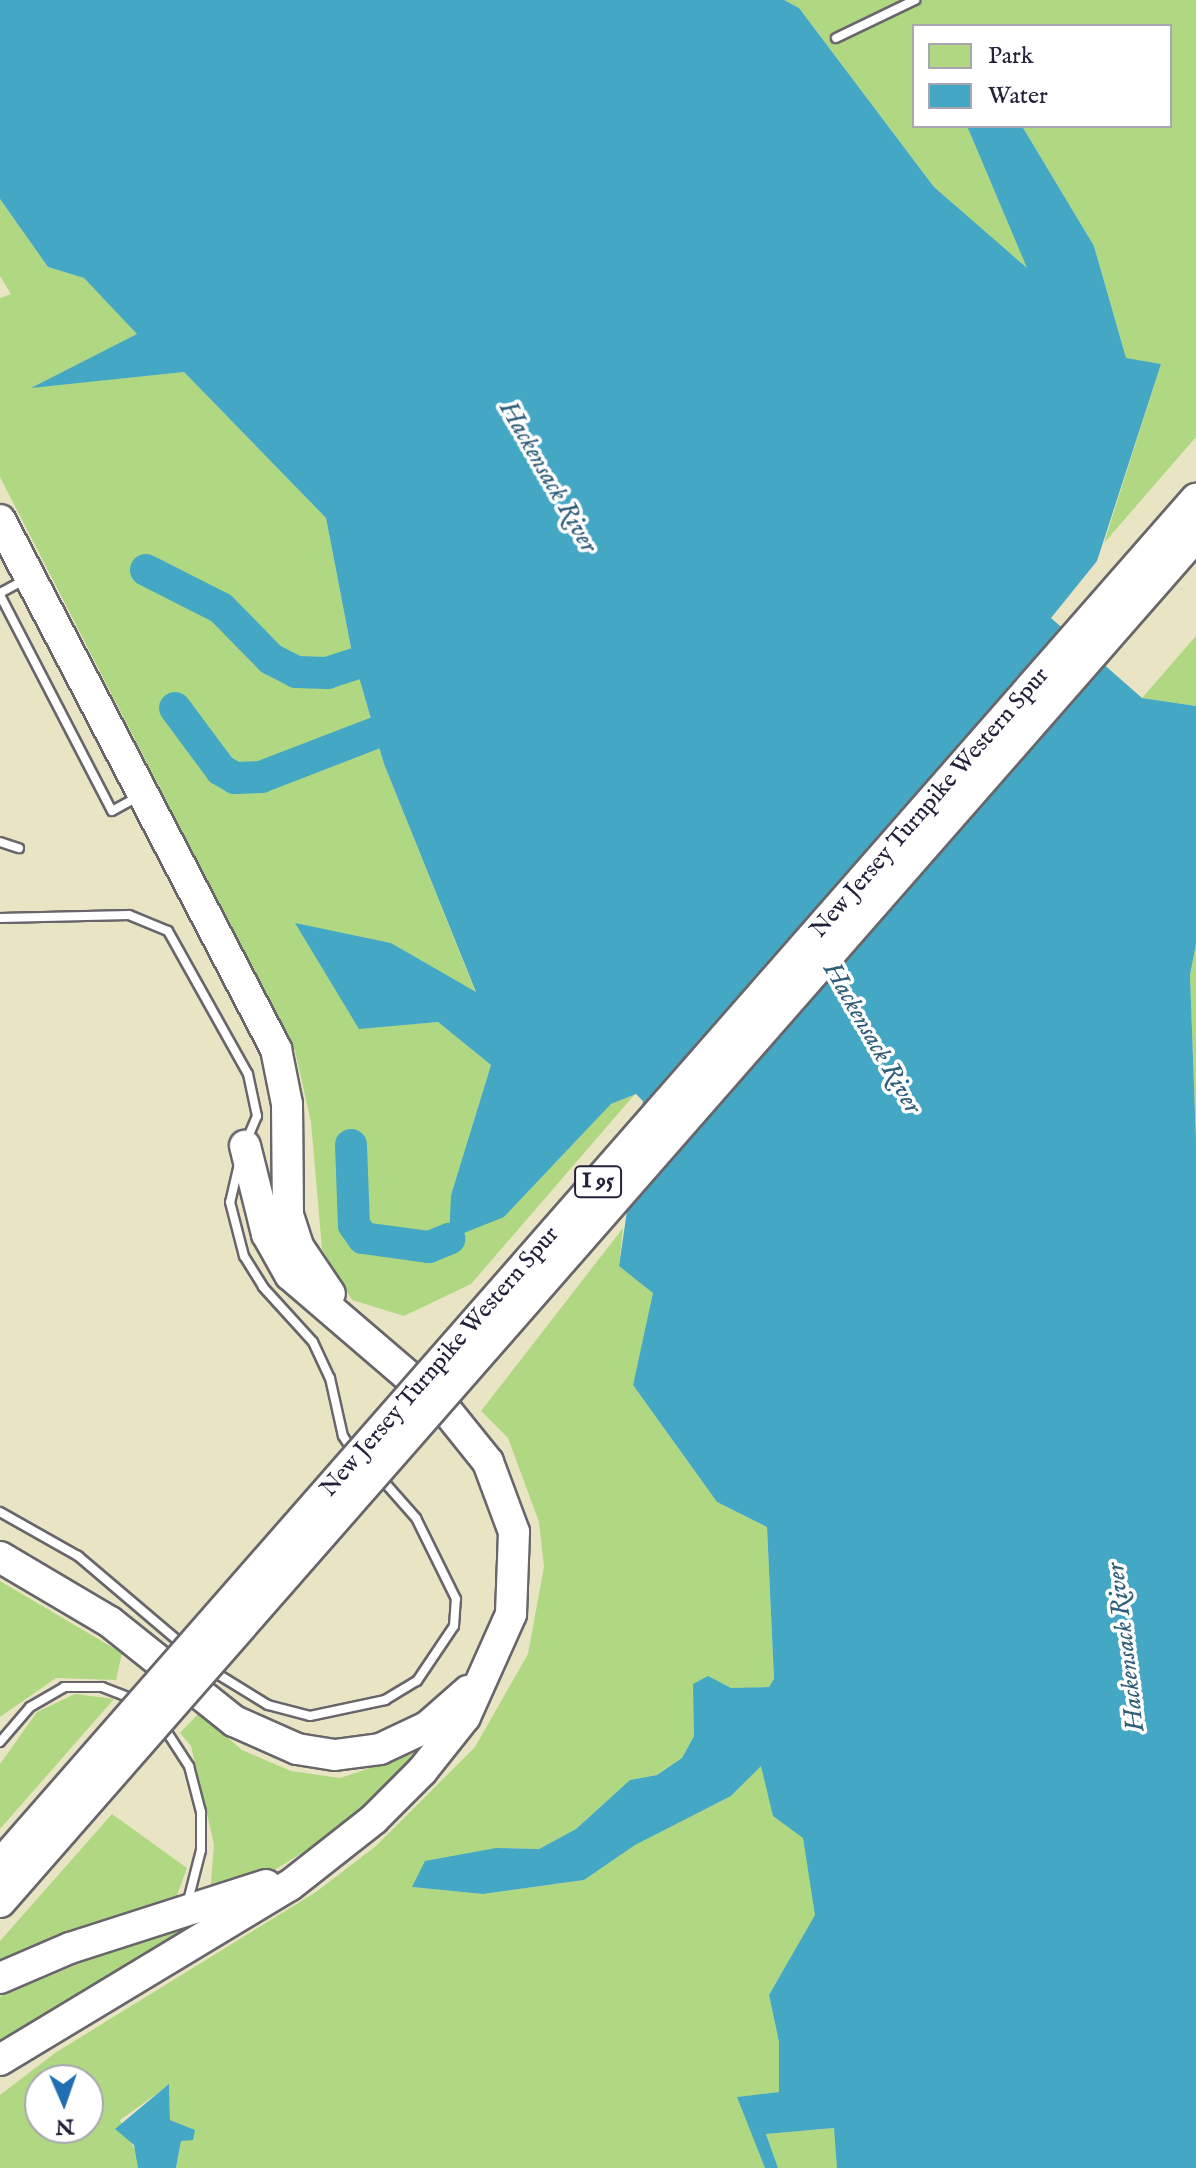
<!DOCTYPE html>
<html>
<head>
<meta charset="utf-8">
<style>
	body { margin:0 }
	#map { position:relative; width:1196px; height:2168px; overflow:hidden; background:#e9e4c4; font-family:"IM FELL English",serif }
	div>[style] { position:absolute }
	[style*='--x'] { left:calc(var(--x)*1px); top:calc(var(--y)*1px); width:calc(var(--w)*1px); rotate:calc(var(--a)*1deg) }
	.green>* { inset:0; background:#b0d883 }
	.water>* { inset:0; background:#44a7c4 }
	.river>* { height:32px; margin:-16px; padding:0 16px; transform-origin:16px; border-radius:16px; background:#44a7c4 }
	.roads { filter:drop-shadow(2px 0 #68666b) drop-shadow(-2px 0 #68666b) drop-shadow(0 2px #68666b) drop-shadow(0 -2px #68666b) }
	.lane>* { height:8px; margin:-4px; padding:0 4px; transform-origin:4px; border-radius:4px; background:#fff }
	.highway>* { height:30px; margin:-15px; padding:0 15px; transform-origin:15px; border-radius:15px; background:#fff }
	.bridges { filter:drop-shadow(2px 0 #68666b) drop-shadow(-2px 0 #68666b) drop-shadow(0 2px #68666b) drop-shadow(0 -2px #68666b) }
	.highway-bridge>* { height:30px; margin:-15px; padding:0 15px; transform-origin:15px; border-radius:15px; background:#fff }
	span { translate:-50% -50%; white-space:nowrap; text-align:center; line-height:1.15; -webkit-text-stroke:7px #fff; paint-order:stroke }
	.shield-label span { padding:2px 6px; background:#fff; border:2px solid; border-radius:6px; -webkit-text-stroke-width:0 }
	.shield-label { font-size:22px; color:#22223b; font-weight:700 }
	.street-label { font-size:24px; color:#22223b }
	.water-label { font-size:26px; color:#315e79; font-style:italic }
	.legend { position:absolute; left:912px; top:24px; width:260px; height:104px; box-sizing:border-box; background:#fff; border:2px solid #a7a7b1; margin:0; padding:10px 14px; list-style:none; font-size:24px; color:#22223b }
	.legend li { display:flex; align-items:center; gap:16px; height:40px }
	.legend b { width:40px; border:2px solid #a7a7b1 }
	.north { position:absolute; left:24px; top:2064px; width:80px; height:80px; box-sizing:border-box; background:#fff; border:2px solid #a7a7b1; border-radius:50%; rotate:178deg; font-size:22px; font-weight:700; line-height:32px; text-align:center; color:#22223b }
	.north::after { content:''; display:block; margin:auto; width:28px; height:36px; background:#1f6fb2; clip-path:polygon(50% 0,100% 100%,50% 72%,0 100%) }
</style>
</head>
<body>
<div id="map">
	<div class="green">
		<i style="clip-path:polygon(784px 0,1196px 0,1196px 437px,1104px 543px,1161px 364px,1126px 359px,1094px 246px,1022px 126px,1170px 126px,1170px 26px,914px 26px,914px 126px,967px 126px,1028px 270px,934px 187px,799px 8px)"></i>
		<i style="clip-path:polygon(0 199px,48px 267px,84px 278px,138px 334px,34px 387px,184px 372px,326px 518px,352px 653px,384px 764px,476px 993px,391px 943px,296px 924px,359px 1028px,438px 1022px,491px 1065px,451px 1195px,504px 1217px,611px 1104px,635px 1094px,471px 1284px,404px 1316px,352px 1300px,322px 1249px,311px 1122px,295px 1051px,0 477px,0 298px,11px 294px,0 276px)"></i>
		<i style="clip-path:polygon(1196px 636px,1196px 706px,1142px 698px)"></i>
		<i style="clip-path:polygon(1196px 944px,1196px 1140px,1190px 975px)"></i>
		<i style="clip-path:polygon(evenodd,623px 1228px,619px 1266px,654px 1292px,633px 1385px,717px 1502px,767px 1527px,774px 1679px,769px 1687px,731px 1689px,708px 1677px,696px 1706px,694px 1736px,682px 1758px,657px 1775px,630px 1780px,576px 1829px,539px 1849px,496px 1848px,413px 1887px,483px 1894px,584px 1880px,634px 1845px,731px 1796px,760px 1766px,765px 1768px,773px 1816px,803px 1837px,816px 1915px,769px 1995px,779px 2042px,779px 2092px,738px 2097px,765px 2168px,176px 2168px,181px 2141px,195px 2130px,170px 2120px,169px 2085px,120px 2120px,140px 2160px,138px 2168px,0 2168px,0 2095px,55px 2053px,316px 1892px,376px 1846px,475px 1747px,528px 1654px,544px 1567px,539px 1522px,508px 1438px,481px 1411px,623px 1228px,40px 2080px,88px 2080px,88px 2128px,40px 2128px,40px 2080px)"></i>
		<i style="clip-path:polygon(0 1581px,122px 1653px,116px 1680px,56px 1678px,0 1717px)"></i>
		<i style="clip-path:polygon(75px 1694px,114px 1699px,0 1829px,0 1764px,37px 1712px)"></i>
		<i style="clip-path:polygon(199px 1713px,242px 1750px,291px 1771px,340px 1778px,430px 1748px,351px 1822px,273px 1871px,210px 1895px,214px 1844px,191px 1746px,180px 1733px)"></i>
		<i style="clip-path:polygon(112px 1814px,187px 1868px,176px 1898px,0 1968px,0 1941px)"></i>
		<i style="clip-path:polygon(201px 1914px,219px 1919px,0 2053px,0 1996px)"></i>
		<i style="clip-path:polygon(835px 2128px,837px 2168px,778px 2168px,766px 2134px)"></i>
	</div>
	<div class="water">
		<i style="clip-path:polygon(0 0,784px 0,799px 8px,934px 187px,1027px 268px,967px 126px,1022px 126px,1094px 246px,1126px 358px,1161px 364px,1097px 561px,1051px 618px,1142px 698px,1196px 706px,1196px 944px,1190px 975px,1196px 1140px,1196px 2168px,837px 2168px,834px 2128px,766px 2134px,778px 2168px,765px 2168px,737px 2097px,779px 2092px,779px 2042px,769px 1995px,815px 1915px,803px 1838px,773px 1816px,761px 1766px,731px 1796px,635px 1845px,584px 1880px,483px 1894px,412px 1887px,425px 1861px,496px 1848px,539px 1849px,576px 1829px,630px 1780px,657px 1775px,682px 1758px,694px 1736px,693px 1684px,708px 1676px,731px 1688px,769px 1687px,774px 1679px,767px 1527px,717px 1502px,633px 1385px,653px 1293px,619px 1266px,643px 1101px,636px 1094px,611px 1104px,504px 1217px,449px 1239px,451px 1195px,491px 1065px,438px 1022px,359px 1029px,295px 923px,391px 943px,476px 992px,384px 764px,352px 653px,326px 518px,184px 372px,31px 388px,137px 334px,84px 278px,48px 267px,0 199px)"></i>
		<i style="clip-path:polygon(169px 2084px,170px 2120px,195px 2130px,193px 2140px,181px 2141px,176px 2168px,138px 2168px,134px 2145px,115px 2129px)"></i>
	</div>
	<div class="river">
		<i style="--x:146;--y:570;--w:84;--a:26.9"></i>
		<i style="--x:221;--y:608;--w:71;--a:45.6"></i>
		<i style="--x:271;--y:659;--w:28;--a:27"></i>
		<i style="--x:296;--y:672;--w:31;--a:2"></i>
		<i style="--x:327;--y:673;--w:29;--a:-18"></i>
		<i style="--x:175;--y:708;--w:77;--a:53.4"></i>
		<i style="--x:221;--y:770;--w:16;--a:30"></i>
		<i style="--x:235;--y:778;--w:26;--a:-2"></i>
		<i style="--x:261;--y:777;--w:122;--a:-21.1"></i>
		<i style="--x:351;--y:1145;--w:80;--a:87.9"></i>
		<i style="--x:354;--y:1225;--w:16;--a:55"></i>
		<i style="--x:363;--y:1238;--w:67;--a:7.8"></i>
		<i style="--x:429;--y:1247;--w:22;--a:-22"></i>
	</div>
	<div class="roads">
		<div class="lane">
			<i style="--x:836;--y:38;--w:88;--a:-25.7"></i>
			<i style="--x:0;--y:593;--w:27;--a:-28"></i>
			<i style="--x:0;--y:595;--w:243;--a:62.6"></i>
			<i style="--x:112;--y:811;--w:29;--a:-29"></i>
			<i style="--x:0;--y:842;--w:20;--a:18"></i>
			<i style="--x:0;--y:918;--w:129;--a:-1.3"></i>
			<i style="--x:129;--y:915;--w:42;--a:22.3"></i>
			<i style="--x:168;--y:931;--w:164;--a:60.8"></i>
			<i style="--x:248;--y:1074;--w:43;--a:77.9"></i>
			<i style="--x:257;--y:1116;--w:26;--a:113"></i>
			<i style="--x:239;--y:1164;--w:39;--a:103"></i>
			<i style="--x:230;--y:1202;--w:56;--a:75.5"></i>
			<i style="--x:244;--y:1256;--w:36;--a:58"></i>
			<i style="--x:263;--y:1287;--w:74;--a:47.7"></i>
			<i style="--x:313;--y:1342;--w:40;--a:65"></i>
			<i style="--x:330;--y:1378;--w:59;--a:77.4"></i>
			<i style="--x:343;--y:1436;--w:20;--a:57"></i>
			<i style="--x:0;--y:1512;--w:90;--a:29.4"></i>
			<i style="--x:78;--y:1556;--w:138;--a:40.3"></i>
			<i style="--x:211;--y:1670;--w:67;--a:31.6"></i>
			<i style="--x:268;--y:1705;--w:43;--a:14.7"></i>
			<i style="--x:310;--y:1716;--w:77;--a:-12"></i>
			<i style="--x:385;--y:1700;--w:37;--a:-31"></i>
			<i style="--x:417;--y:1681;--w:66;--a:-56.1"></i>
			<i style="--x:454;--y:1626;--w:27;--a:-86"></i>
			<i style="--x:456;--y:1599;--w:90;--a:-116.3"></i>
			<i style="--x:416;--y:1518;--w:56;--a:-131.4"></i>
			<i style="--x:163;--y:1726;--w:48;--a:57"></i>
			<i style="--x:189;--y:1766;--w:48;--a:75.4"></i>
			<i style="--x:201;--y:1812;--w:38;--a:90"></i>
			<i style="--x:201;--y:1850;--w:53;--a:104.3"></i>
			<i style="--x:0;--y:1742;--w:46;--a:-49.4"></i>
			<i style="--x:30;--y:1707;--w:39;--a:-30"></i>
			<i style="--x:64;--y:1687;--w:38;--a:0"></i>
			<i style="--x:102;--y:1687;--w:36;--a:21"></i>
		</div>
		<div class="highway">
			<i style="--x:0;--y:520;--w:597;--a:62.45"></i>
			<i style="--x:276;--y:1049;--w:56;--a:78.7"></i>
			<i style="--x:287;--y:1104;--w:111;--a:89.5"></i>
			<i style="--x:288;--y:1215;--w:35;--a:72"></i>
			<i style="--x:299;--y:1248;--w:55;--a:56"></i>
			<i style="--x:0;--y:1557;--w:128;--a:30.6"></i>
			<i style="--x:110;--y:1622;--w:159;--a:38.6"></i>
			<i style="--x:234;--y:1721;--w:69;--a:24"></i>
			<i style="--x:297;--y:1749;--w:38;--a:9"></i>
			<i style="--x:335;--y:1755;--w:45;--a:-7.6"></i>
			<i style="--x:380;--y:1749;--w:52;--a:-25.1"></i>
			<i style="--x:427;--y:1727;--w:55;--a:-41.3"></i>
			<i style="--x:0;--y:1978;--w:76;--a:-23.2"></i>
			<i style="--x:70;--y:1948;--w:206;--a:-17.8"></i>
			<i style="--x:0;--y:2060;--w:337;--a:-31.1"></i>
			<i style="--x:289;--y:1886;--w:108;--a:-38.2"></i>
			<i style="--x:374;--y:1819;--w:68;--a:-45"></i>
			<i style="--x:422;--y:1771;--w:69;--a:-51.5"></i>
			<i style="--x:465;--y:1717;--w:113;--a:-65.9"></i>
			<i style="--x:511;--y:1614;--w:82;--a:-87.9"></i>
			<i style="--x:514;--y:1532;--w:75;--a:-110.4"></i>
			<i style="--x:488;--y:1462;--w:72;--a:-128.8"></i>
			<i style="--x:443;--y:1406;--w:201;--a:-139.4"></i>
			<i style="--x:290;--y:1275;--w:47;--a:-119.3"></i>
			<i style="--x:267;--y:1234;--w:91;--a:-104"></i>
		</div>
	</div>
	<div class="bridges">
		<div class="highway-bridge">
			<i style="--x:0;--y:1865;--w:1816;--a:-48.8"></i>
			<i style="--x:0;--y:1902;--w:1816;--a:-48.8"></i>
		</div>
	</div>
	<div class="shield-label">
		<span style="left:598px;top:1182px">I 95</span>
	</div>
	<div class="street-label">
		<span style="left:930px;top:803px;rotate:-49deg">New Jersey Turnpike Western Spur</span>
		<span style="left:440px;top:1362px;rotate:-49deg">New Jersey Turnpike Western Spur</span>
	</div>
	<div class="water-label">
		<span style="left:548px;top:477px;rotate:60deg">Hackensack River</span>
		<span style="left:872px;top:1038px;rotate:60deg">Hackensack River</span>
		<span style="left:1126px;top:1647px;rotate:-97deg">Hackensack River</span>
	</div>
	<ul class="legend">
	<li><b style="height:22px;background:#b0d883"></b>Park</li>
	<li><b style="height:22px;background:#44a7c4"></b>Water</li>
	</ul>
	<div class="north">N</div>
</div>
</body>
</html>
